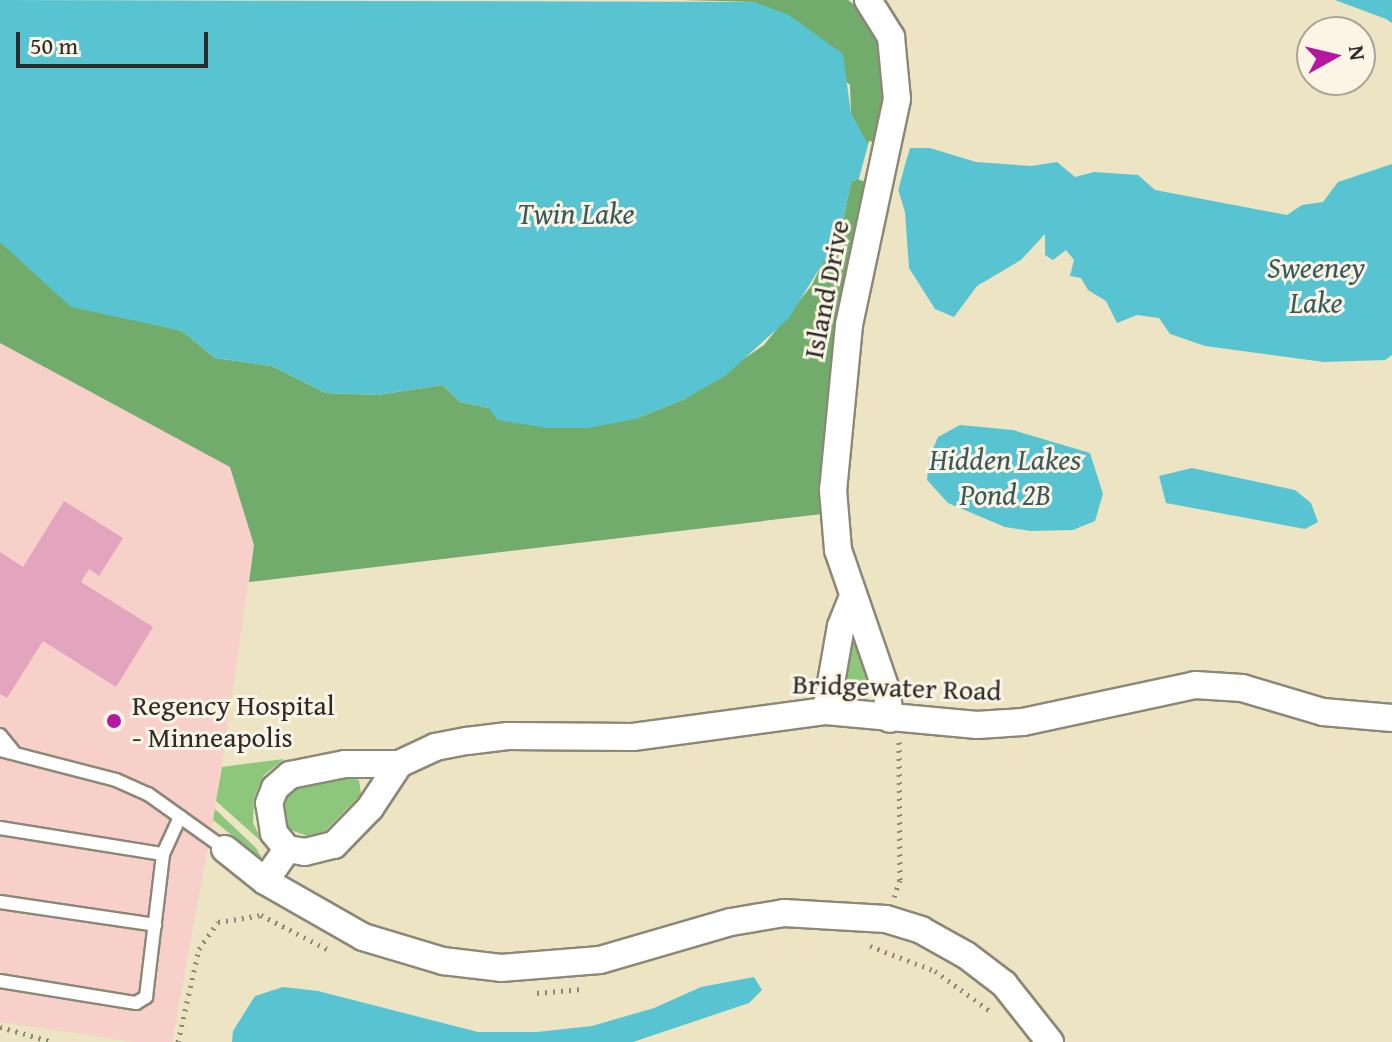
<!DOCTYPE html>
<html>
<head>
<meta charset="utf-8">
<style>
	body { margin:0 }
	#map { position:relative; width:1392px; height:1042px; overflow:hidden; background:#ece4c3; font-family:"Gentium Book Plus",serif }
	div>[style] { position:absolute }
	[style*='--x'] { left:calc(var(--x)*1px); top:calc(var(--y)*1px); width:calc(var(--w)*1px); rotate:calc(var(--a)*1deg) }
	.built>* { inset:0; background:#f7d0ca }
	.green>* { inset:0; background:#8dc77c }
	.forest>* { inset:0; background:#72ac6c }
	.water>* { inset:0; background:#58c4d1 }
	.pier>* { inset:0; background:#ece4c3; transform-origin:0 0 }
	.building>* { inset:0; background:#e3a5bd }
	.path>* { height:5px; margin-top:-2.5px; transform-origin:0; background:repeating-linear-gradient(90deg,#8c8877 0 2px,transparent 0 8px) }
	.roads { filter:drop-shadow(2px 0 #8c8877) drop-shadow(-2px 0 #8c8877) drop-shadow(0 2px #8c8877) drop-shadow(0 -2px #8c8877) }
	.service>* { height:12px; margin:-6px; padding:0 6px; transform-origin:6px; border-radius:6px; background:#fff }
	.minor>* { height:26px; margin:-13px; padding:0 13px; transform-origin:13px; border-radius:13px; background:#fff }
	.dots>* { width:22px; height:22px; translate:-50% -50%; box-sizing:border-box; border:4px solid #fcf5e5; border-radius:50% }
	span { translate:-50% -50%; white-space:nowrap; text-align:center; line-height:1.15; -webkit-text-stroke:6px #fcf5e5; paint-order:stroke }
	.street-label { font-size:28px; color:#2b2b2b }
	.poi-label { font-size:28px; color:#2b2b2b }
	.left { translate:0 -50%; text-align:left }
	.water-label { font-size:30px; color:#38595d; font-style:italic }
	.north { position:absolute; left:1296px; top:16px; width:80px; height:80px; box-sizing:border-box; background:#fcf5e5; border:2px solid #a8a49b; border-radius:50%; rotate:82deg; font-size:22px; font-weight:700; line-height:32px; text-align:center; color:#2b2b2b }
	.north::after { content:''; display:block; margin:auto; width:28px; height:36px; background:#b5179e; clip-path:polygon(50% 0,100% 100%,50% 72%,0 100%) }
	.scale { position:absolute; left:16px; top:32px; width:192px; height:36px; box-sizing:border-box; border:4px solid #2b2b2b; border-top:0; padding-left:10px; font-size:24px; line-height:28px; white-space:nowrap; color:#2b2b2b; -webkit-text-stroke:6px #fcf5e5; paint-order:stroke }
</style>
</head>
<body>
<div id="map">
	<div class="built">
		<i style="clip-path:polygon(0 343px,231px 467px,254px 545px,215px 809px,172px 1042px,135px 1042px,0 1022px)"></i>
	</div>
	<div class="green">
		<i style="clip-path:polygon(853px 631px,873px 687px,866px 699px,852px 697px,842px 687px)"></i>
		<i style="clip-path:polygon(284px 759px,264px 775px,254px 797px,253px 823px,263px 843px,216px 801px,222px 767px)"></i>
		<i style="clip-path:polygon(348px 777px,359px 780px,361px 794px,324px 832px,310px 837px,288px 829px,281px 805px,295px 786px)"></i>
		<i style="clip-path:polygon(215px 809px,256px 848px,263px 860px,213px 820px)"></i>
	</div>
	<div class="forest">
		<i style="clip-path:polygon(682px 0,848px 0,857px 7px,873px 30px,881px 60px,884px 98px,876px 149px,869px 147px,851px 114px,850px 85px,755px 2px)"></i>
		<i style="clip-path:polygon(859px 178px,869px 179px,835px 329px,823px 448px,822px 514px,249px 582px,254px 545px,230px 467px,0 343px,0 242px,148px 323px,182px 331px,215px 358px,272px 366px,326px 393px,377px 395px,443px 385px,460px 402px,489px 408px,635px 419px,685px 399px,764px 345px,812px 285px,844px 216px,851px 182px)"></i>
	</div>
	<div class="water">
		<i style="clip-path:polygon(0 0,754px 2px,789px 15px,843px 54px,851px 114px,869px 146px,907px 158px,910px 148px,930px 148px,976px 162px,1031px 166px,1057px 162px,1075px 177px,1094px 172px,1138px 175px,1155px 190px,1287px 215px,1302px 205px,1323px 202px,1338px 182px,1392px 164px,1392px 355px,1385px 360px,1324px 362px,1205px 346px,1170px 334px,1159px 318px,1137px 315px,1117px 323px,1106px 301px,1088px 290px,1081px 278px,1070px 276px,1074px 260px,1066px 250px,1053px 260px,1045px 255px,1045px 234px,1021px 260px,977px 286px,954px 317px,935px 309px,909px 268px,905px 212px,898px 189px,859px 178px,851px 182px,844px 216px,827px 256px,789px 318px,725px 376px,685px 399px,635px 419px,589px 428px,547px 428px,497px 420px,489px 408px,460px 402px,443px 385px,377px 395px,326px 393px,272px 366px,215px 358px,182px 331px,71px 307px,0 242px)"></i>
		<i style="clip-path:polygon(1335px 0,1392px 0,1392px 23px,1386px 19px)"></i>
		<i style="clip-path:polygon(960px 425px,1013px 430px,1090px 453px,1103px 494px,1095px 521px,1073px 530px,1031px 531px,1005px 527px,948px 503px,927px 480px,929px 458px,938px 437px)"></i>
		<i style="clip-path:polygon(1192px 468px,1295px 490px,1311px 503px,1318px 522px,1305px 529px,1166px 503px,1159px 476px)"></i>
		<i style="clip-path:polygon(754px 977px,762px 990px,749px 1003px,633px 1042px,232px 1042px,233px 1031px,255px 996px,283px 987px,318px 991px,478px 1032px,537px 1032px,592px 1026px,654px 1008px,701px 987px)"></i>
	</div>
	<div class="pier">
		<i style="left:869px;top:141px;width:41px;height:40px;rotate:15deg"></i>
	</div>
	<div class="building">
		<i style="clip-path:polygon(64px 501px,123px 538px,99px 576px,89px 569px,81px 582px,153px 627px,116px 687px,43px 641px,7px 698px,0 694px,0 552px,23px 567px)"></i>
	</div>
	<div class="path">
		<i style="--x:894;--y:897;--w:18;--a:-71"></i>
		<i style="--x:900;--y:880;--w:140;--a:-90.4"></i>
		<i style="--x:870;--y:946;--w:70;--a:21"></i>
		<i style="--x:935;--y:971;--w:68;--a:36"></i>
		<i style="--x:537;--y:993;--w:46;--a:-5"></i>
		<i style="--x:0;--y:1027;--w:55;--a:15.8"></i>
		<i style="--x:178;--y:1042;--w:95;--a:-77.3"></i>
		<i style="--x:199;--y:949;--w:33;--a:-55"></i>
		<i style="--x:218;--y:922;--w:44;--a:-9.2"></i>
		<i style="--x:261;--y:915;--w:74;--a:27.3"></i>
	</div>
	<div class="roads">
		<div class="service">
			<i style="--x:0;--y:735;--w:21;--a:51"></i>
			<i style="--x:0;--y:750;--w:120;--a:14.5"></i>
			<i style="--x:116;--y:780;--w:35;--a:24"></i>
			<i style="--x:148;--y:794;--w:95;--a:35.5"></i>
			<i style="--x:0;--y:828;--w:165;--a:9.1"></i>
			<i style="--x:0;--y:902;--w:157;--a:8.4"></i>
			<i style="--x:0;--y:981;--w:138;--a:9.2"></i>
			<i style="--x:136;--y:1003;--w:12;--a:-31"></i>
			<i style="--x:146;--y:997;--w:144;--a:-83.2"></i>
			<i style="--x:163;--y:854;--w:41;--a:-65.3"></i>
		</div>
		<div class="minor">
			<i style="--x:868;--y:0;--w:44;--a:58.1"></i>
			<i style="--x:891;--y:37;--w:62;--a:84.5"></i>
			<i style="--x:897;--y:99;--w:231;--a:102"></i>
			<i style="--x:849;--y:325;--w:166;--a:95.5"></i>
			<i style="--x:833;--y:490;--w:60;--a:85.2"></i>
			<i style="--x:838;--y:550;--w:150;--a:71"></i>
			<i style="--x:887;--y:692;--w:27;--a:84"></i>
			<i style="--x:826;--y:711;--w:86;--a:-80"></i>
			<i style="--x:841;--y:626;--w:29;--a:-68"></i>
			<i style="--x:225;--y:849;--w:51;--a:38.7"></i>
			<i style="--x:265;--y:881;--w:113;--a:29.7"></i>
			<i style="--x:363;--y:937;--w:84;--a:16.7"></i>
			<i style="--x:443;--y:961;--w:58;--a:6.9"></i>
			<i style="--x:501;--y:968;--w:99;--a:-4.6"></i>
			<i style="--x:600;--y:960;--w:136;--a:-16.2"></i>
			<i style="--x:731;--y:922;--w:54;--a:-9.6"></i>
			<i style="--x:784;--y:913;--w:102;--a:3.4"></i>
			<i style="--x:886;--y:919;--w:37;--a:17"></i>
			<i style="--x:921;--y:930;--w:51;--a:29.1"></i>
			<i style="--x:966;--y:955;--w:48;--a:37.3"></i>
			<i style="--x:1004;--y:984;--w:74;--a:51.6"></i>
			<i style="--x:287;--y:849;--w:21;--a:-129"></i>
			<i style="--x:274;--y:833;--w:30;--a:-99"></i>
			<i style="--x:269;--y:803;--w:16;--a:-68"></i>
			<i style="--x:275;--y:788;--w:20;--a:-41"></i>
			<i style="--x:290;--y:775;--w:56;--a:-11.3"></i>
			<i style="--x:345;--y:764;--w:54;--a:0"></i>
			<i style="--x:265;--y:881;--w:39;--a:-55"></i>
			<i style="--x:287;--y:849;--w:18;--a:9"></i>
			<i style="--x:305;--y:852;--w:30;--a:-14"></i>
			<i style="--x:334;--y:845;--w:52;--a:-45.8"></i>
			<i style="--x:370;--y:808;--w:53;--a:-56.6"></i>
			<i style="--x:399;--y:764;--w:40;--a:-25"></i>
			<i style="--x:435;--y:747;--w:33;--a:-11"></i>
			<i style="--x:467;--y:741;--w:41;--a:-7"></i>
			<i style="--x:508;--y:736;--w:125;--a:0.5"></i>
			<i style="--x:633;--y:737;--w:195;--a:-7.7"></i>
			<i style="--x:826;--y:711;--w:152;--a:5.3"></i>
			<i style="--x:977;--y:725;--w:46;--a:-3.7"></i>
			<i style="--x:1023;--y:722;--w:176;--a:-12.1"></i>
			<i style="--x:1195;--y:685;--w:47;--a:3.7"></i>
			<i style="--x:1242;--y:688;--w:84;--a:16.5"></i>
			<i style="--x:1323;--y:712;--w:69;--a:5"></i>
		</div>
	</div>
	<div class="dots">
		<i style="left:114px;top:721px;background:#b5179e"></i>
	</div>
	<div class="street-label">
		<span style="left:826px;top:289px;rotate:-79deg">Island Drive</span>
		<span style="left:897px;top:687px;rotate:2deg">Bridgewater Road</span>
	</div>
	<div class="poi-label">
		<span class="left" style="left:132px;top:721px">Regency Hospital<br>- Minneapolis</span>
	</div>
	<div class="water-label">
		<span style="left:576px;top:213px">Twin Lake</span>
		<span style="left:1316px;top:284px">Sweeney<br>Lake</span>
		<span style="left:1005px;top:476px">Hidden Lakes<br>Pond 2B</span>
	</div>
	<div class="north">N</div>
	<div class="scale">50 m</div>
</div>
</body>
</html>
